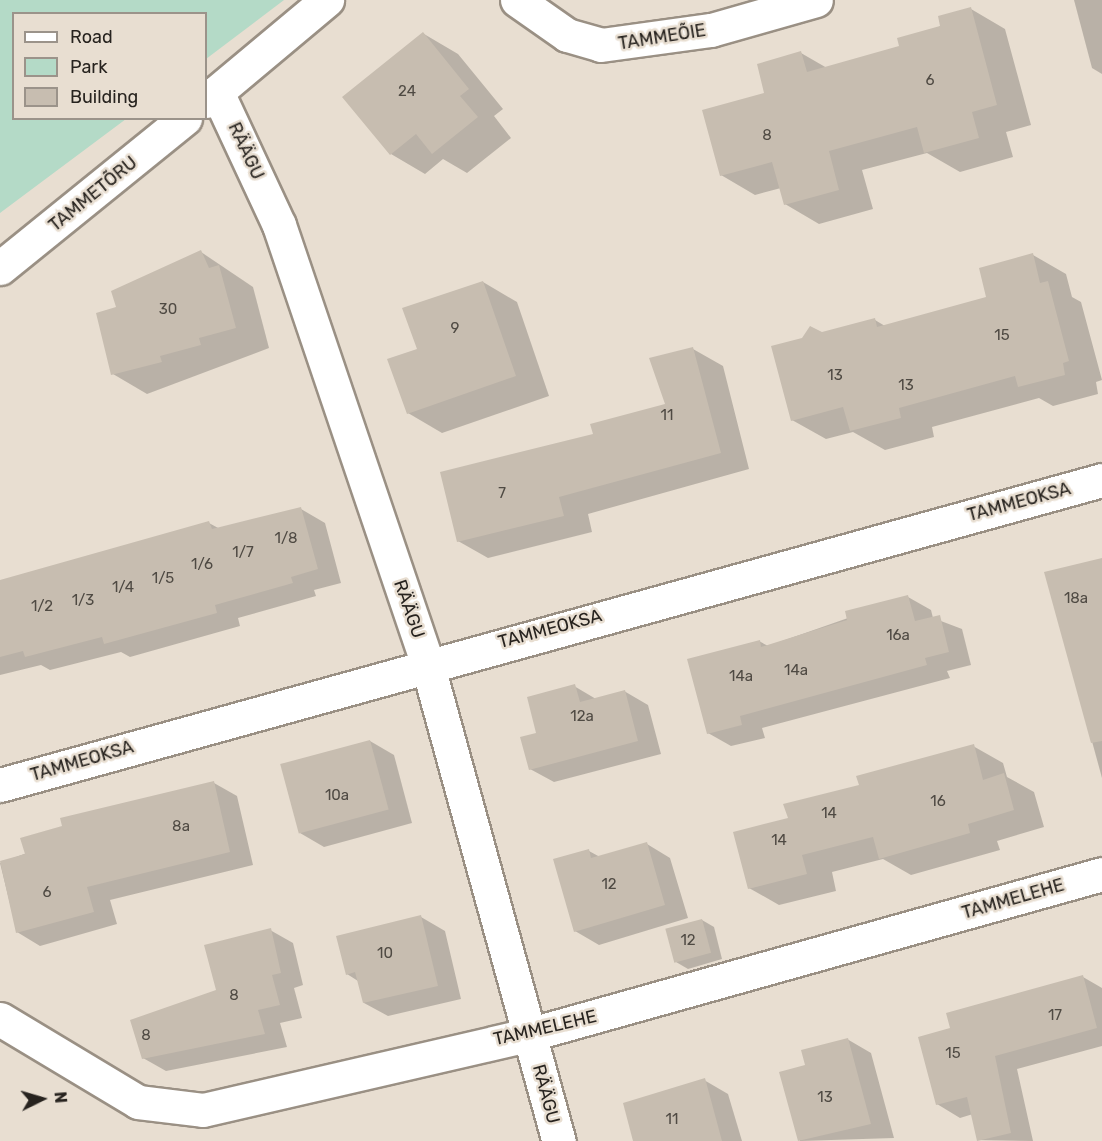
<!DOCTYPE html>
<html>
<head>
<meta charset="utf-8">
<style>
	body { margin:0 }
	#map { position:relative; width:1102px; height:1141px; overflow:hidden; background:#e8ded1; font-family:Rubik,sans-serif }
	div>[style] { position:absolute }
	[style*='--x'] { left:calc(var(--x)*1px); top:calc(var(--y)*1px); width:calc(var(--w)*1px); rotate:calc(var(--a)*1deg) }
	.green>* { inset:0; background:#b4dac7 }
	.shadow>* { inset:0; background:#0003 }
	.building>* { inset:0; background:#c7bdb0; transform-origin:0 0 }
	.roads { filter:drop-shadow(2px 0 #9a9084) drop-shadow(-2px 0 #9a9084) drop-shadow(0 2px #9a9084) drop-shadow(0 -2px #9a9084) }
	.minor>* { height:33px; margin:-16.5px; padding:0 16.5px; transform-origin:16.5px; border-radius:16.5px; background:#fff }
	span { translate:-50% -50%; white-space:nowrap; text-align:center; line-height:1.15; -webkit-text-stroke:5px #e8ded1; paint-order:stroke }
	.number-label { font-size:15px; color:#4f4a43 }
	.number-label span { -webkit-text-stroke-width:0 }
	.street-label { font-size:18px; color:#27231f }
	.legend { position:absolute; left:12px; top:12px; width:195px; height:108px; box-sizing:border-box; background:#e8ded1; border:2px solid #9b938a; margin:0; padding:8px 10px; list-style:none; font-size:18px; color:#27231f }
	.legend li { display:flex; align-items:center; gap:12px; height:30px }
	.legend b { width:30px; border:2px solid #9b938a }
	.north { position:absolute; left:12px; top:1069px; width:60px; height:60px; -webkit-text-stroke:4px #e8ded1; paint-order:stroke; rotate:85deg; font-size:16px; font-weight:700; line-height:24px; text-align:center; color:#27231f }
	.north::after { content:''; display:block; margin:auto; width:21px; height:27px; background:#27231f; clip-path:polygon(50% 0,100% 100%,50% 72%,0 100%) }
</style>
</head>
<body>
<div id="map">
	<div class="green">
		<i style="clip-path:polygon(0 0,284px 0,206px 59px,206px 14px,14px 14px,14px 118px,126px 119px,0 213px)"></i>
	</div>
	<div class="shadow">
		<i style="clip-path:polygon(1074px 0,1102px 0,1102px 74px,1092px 68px)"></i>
		<i style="clip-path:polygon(971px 9px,1005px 29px,1031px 125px,1006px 132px,1013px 157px,960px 172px,927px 153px,862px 170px,873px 209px,819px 224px,785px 204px,781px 188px,755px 195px,721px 175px,766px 94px,801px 53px,827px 68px,901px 48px)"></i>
		<i style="clip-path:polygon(424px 34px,458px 54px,503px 109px,494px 116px,511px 138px,467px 173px,443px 159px,425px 174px,391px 154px)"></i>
		<i style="clip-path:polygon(201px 252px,253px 287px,269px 348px,147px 394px,113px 374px,118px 309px)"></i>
		<i style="clip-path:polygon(1033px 255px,1066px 274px,1072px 297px,1081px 302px,1102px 380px,1096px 382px,1098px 394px,1053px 406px,1039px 398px,932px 427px,934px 437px,885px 450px,853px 432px,826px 439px,792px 420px,822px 334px,875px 320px,885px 326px,988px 298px)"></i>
		<i style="clip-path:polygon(483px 282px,517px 302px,549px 396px,442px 433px,408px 413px,419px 350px)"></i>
		<i style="clip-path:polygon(693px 349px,723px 366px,749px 469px,588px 514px,592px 532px,488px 558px,458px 541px,594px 435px,667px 405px)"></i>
		<i style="clip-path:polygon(301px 509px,325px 523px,341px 583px,314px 590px,316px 596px,238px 618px,240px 626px,130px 657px,121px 652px,50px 670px,41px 665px,0 675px,0 581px,209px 523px,220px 529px)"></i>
		<i style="clip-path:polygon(1102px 561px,1102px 778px,1046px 573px)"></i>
		<i style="clip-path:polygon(908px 597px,931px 610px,933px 618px,962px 629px,971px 665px,947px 671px,950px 678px,762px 728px,765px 738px,731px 746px,708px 733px,759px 641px,768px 646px)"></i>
		<i style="clip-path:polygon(574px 686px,596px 699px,624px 691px,648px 705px,661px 754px,554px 782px,530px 769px,538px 734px)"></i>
		<i style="clip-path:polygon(370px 741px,394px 755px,412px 823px,324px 847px,300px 833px)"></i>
		<i style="clip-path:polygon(973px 746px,1003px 763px,1007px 777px,1034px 792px,1044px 827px,997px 841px,1000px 850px,911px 875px,883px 859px,832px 872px,836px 891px,779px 905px,749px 888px,789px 819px,860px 786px)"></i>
		<i style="clip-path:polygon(214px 783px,237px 796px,253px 865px,110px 900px,117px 924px,40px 946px,17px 932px,0 863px)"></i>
		<i style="clip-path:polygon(647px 844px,670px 858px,688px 918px,599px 945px,575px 931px,589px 851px,600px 857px)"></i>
		<i style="clip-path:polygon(421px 917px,445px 931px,461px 999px,388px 1016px,364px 1003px,358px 981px,347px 974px)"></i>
		<i style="clip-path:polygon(702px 920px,714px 927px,722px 959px,688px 969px,676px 962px)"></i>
		<i style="clip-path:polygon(270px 930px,293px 943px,303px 985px,294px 988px,302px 1018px,280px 1023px,287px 1047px,166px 1071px,143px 1058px,218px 991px)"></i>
		<i style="clip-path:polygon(1083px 977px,1102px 988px,1102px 1046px,1017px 1069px,1033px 1141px,978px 1140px,973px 1114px,960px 1118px,937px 1104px)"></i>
		<i style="clip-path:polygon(847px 1039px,871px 1053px,894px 1138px,800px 1141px,781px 1073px,807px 1066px)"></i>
		<i style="clip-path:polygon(704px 1080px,728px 1094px,742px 1141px,635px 1141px)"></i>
	</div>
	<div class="building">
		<i style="clip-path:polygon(971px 7px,997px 105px,972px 112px,979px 138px,924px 153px,917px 127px,829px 151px,839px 190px,784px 205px,772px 162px,720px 176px,702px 110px,764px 93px,757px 64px,801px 51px,807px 72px,899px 46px,897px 38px,940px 26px,938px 16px)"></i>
		<i style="clip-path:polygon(423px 32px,469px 89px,460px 96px,478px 117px,432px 154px,416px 134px,390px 155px,342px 97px)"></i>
		<i style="clip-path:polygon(201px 250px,209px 268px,219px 265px,236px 328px,199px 338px,201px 345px,160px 356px,162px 362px,111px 375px,96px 313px,116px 307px,111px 291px)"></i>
		<i style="clip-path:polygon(1033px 253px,1040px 283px,1048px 281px,1069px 361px,1063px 363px,1065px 375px,1018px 387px,1015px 376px,899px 408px,901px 418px,850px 431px,843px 407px,791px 421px,771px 346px,802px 338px,810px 326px,822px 332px,875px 318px,877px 327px,986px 297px,979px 268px)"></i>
		<i style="clip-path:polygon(483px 281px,516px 376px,407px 414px,387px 359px,417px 349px,402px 308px)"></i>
		<i style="clip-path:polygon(693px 347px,721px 453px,559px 497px,564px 516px,457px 542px,440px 472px,593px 434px,590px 424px,665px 404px,649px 358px)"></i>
		<i style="clip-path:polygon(301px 507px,318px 569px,291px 577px,293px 583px,215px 605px,217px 613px,104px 644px,102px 637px,25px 657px,23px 651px,0 657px,0 580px,209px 521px,212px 529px)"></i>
		<i style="clip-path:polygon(1102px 558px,1102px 741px,1091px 743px,1044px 572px)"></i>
		<i style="clip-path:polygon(908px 595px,915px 621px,940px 615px,949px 652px,925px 658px,927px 665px,740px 716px,742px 725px,707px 734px,687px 659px,760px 640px,761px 647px,847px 620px,845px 611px)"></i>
		<i style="clip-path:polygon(575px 684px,580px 702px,625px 690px,638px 741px,529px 770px,520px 737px,536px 733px,527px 697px)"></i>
		<i style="left:370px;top:740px;width:72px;height:93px;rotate:75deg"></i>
		<i style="clip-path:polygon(974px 744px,983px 780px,1004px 773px,1014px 810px,968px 824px,970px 833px,879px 859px,873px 837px,802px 855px,807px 874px,748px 889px,733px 832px,788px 818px,783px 804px,859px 785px,856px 776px)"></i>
		<i style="clip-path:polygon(214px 781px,230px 852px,87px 887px,94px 912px,16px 933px,0 861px,25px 854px,20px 838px,62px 826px,60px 818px)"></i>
		<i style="clip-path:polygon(647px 842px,665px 905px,574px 932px,553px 859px,589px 849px,591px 858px)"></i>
		<i style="clip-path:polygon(421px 915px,438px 986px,363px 1003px,355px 972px,346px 975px,336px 936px)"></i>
		<i style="left:702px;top:919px;width:35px;height:38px;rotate:75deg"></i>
		<i style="clip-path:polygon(271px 928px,281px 973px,272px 975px,280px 1005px,258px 1010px,265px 1034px,142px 1059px,130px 1020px,216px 990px,204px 945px)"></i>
		<i style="clip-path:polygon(1083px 975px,1097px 1028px,995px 1056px,1011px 1133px,977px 1141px,967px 1097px,936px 1105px,918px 1037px,950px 1028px,946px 1013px)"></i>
		<i style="clip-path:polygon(848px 1038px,871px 1124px,798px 1141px,779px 1072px,805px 1065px,801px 1050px)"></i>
		<i style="clip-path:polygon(705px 1078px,722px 1141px,633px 1141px,623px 1103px)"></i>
	</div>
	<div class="roads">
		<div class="minor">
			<i style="--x:517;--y:0;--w:61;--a:35"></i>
			<i style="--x:567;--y:35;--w:35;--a:16"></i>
			<i style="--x:601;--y:45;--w:111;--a:-7.8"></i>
			<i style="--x:711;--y:30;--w:109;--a:-15.9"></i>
			<i style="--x:217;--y:92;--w:147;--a:65"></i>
			<i style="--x:279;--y:225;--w:462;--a:71.3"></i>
			<i style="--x:427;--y:663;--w:496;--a:74.6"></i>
			<i style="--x:206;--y:101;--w:158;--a:-39.9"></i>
			<i style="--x:0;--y:268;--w:238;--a:-39"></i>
			<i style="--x:0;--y:785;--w:1143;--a:-15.47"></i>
			<i style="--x:0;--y:1019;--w:161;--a:31"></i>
			<i style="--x:138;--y:1102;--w:65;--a:7"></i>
			<i style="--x:203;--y:1110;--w:337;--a:-13"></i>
			<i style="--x:531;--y:1034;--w:593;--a:-15.65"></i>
		</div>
	</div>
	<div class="number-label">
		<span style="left:930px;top:81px">6</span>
		<span style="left:407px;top:92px">24</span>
		<span style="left:767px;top:136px">8</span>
		<span style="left:168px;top:310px">30</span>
		<span style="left:455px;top:329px">9</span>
		<span style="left:1002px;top:336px">15</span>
		<span style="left:835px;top:376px">13</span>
		<span style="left:906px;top:386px">13</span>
		<span style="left:667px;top:416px">11</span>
		<span style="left:502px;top:494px">7</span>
		<span style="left:286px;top:539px">1/8</span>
		<span style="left:243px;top:553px">1/7</span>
		<span style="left:202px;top:565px">1/6</span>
		<span style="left:163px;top:579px">1/5</span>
		<span style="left:123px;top:588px">1/4</span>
		<span style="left:1076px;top:599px">18a</span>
		<span style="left:83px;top:601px">1/3</span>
		<span style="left:42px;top:607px">1/2</span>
		<span style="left:898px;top:636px">16a</span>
		<span style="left:796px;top:671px">14a</span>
		<span style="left:741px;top:677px">14a</span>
		<span style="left:582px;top:717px">12a</span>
		<span style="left:337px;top:796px">10a</span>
		<span style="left:938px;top:802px">16</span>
		<span style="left:829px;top:814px">14</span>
		<span style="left:181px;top:827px">8a</span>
		<span style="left:779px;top:841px">14</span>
		<span style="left:609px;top:885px">12</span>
		<span style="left:47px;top:893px">6</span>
		<span style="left:688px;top:941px">12</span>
		<span style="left:385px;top:954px">10</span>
		<span style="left:234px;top:996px">8</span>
		<span style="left:1055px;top:1016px">17</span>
		<span style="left:146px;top:1036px">8</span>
		<span style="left:953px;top:1054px">15</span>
		<span style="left:825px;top:1098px">13</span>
		<span style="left:672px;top:1120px">11</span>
	</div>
	<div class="street-label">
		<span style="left:662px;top:37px;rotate:-9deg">TAMMEÕIE</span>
		<span style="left:246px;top:151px;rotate:65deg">RÄÄGU</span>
		<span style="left:93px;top:194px;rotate:-39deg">TAMMETÕRU</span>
		<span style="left:1019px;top:502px;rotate:-15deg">TAMMEOKSA</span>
		<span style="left:409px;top:609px;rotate:71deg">RÄÄGU</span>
		<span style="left:550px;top:629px;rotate:-15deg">TAMMEOKSA</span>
		<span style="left:82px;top:761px;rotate:-16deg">TAMMEOKSA</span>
		<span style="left:1013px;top:899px;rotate:-16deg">TAMMELEHE</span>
		<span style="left:545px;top:1028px;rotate:-13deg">TAMMELEHE</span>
		<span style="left:546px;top:1094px;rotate:75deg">RÄÄGU</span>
	</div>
	<ul class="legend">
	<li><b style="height:8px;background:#fff"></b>Road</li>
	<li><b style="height:16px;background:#b4dac7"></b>Park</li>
	<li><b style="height:16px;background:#c7bdb0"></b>Building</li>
	</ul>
	<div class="north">N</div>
</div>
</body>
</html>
